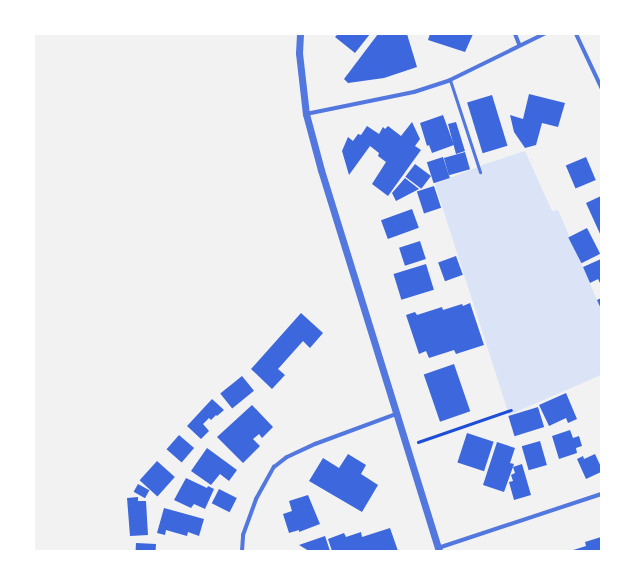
<!DOCTYPE html>
<html>
<head>
<meta charset="utf-8">
<style>
	body { margin:0 }
	#map { position:relative; width:635px; height:585px; overflow:hidden; background:#f2f2f2; font-family:"Source Sans 3",sans-serif }
	div>[style] { position:absolute }
	[style*='--x'] { left:calc(var(--x)*1px); top:calc(var(--y)*1px); width:calc(var(--w)*1px); rotate:calc(var(--a)*1deg) }
	.green>* { inset:0; background:#dbe4f7 }
	.building>* { inset:0; background:#3d67dc; transform-origin:0 0 }
	.path>* { height:2.5px; margin:-1.25px; padding:0 1.25px; transform-origin:1.25px; border-radius:1.25px; background:#1d4ed8 }
	.service>* { height:3px; margin:-1.5px; padding:0 1.5px; transform-origin:1.5px; border-radius:1.5px; background:#5277de }
	.minor>* { height:4px; margin:-2px; padding:0 2px; transform-origin:2px; border-radius:2px; background:#5277de }
	.tertiary>* { height:7px; margin:-3.5px; padding:0 3.5px; transform-origin:3.5px; border-radius:3.5px; background:#5277de }
	span { translate:-50% -50%; white-space:nowrap; text-align:center; line-height:1.15; -webkit-text-stroke:4px #fff; paint-order:stroke }
	.frame { position:absolute; inset:0; border:35px solid #fff; pointer-events:none }
</style>
</head>
<body>
<div id="map">
	<div class="green">
		<i style="clip-path:polygon(525px 151px,552px 211px,558px 210px,601px 309px,601px 375px,509px 415px,435px 184px,485px 164px)"></i>
	</div>
	<div class="building">
		<i style="clip-path:polygon(338px 34px,370px 34px,355px 53px,335px 37px)"></i>
		<i style="clip-path:polygon(378px 34px,407px 34px,417px 67px,384px 78px,348px 83px,344px 79px)"></i>
		<i style="clip-path:polygon(430px 34px,473px 34px,465px 52px,428px 40px)"></i>
		<i style="clip-path:polygon(529px 94px,565px 103px,558px 127px,542px 123px,536px 145px,525px 148px,514px 132px,510px 115px,523px 119px)"></i>
		<i style="left:492px;top:95px;width:53px;height:26px;rotate:73deg"></i>
		<i style="clip-path:polygon(443px 115px,454px 145px,432px 153px,429px 145px,427px 146px,420px 123px)"></i>
		<i style="clip-path:polygon(412px 122px,420px 139px,415px 146px,421px 150px,388px 196px,372px 184px,386px 162px,378px 156px,379px 153px,370px 146px,349px 175px,342px 151px,348px 137px,353px 141px,358px 134px,361px 135px,367px 126px,379px 134px,383px 127px,385px 129px,388px 126px,401px 136px)"></i>
		<i style="clip-path:polygon(456px 122px,465px 151px,456px 154px,448px 124px)"></i>
		<i style="left:465px;top:152px;width:18px;height:22px;rotate:74deg"></i>
		<i style="left:443px;top:157px;width:22px;height:17px;rotate:72deg"></i>
		<i style="left:586px;top:157px;width:25px;height:22px;rotate:67deg"></i>
		<i style="left:415px;top:164px;width:20px;height:16px;rotate:37deg"></i>
		<i style="clip-path:polygon(405px 178px,419px 189px,396px 201px,392px 193px)"></i>
		<i style="left:434px;top:186px;width:23px;height:18px;rotate:72deg"></i>
		<i style="clip-path:polygon(601px 196px,601px 236px,586px 203px)"></i>
		<i style="left:412px;top:209px;width:20px;height:33px;rotate:70deg"></i>
		<i style="left:587px;top:228px;width:29px;height:21px;rotate:63deg"></i>
		<i style="left:420px;top:241px;width:19px;height:22px;rotate:72deg"></i>
		<i style="left:456px;top:256px;width:20px;height:19px;rotate:70deg"></i>
		<i style="clip-path:polygon(601px 259px,601px 285px,598px 279px,590px 283px,583px 267px)"></i>
		<i style="left:426px;top:264px;width:27px;height:34px;rotate:73deg"></i>
		<i style="clip-path:polygon(601px 298px,601px 309px,597px 300px)"></i>
		<i style="clip-path:polygon(470px 303px,484px 345px,456px 354px,454px 350px,429px 358px,426px 351px,419px 354px,406px 315px,415px 312px,417px 315px,442px 307px,443px 310px,462px 304px,463px 306px)"></i>
		<i style="clip-path:polygon(301px 313px,323px 333px,310px 348px,303px 341px,278px 369px,285px 375px,272px 389px,251px 369px)"></i>
		<i style="left:454px;top:364px;width:50px;height:32px;rotate:71deg"></i>
		<i style="left:242px;top:376px;width:19px;height:28px;rotate:51deg"></i>
		<i style="clip-path:polygon(566px 393px,577px 419px,568px 423px,566px 418px,549px 426px,539px 405px)"></i>
		<i style="clip-path:polygon(212px 399px,224px 410px,217px 416px,216px 415px,211px 420px,209px 418px,203px 424px,209px 431px,201px 439px,187px 426px)"></i>
		<i style="clip-path:polygon(252px 405px,273px 427px,262px 438px,259px 434px,253px 439px,260px 446px,243px 463px,217px 437px)"></i>
		<i style="left:538px;top:407px;width:21px;height:31px;rotate:73deg"></i>
		<i style="clip-path:polygon(570px 430px,573px 438px,579px 436px,582px 446px,576px 448px,577px 453px,559px 459px,552px 436px)"></i>
		<i style="left:467px;top:433px;width:28px;height:31px;rotate:18deg"></i>
		<i style="left:179px;top:435px;width:20px;height:19px;rotate:41deg"></i>
		<i style="left:540px;top:441px;width:25px;height:19px;rotate:74deg"></i>
		<i style="clip-path:polygon(497px 442px,515px 448px,510px 463px,514px 464px,504px 492px,483px 485px)"></i>
		<i style="clip-path:polygon(207px 448px,237px 470px,229px 481px,220px 474px,211px 485px,191px 471px)"></i>
		<i style="clip-path:polygon(348px 454px,366px 465px,361px 474px,378px 485px,362px 512px,309px 481px,323px 458px,339px 468px)"></i>
		<i style="clip-path:polygon(595px 454px,601px 467px,601px 472px,586px 479px,577px 459px,583px 456px,584px 459px)"></i>
		<i style="left:157px;top:461px;width:24px;height:26px;rotate:42deg"></i>
		<i style="clip-path:polygon(522px 464px,531px 495px,514px 500px,509px 482px,513px 481px,511px 475px,515px 473px,513px 467px)"></i>
		<i style="clip-path:polygon(186px 478px,207px 488px,208px 486px,214px 489px,205px 509px,194px 504px,191px 508px,174px 500px)"></i>
		<i style="left:138px;top:484px;width:13px;height:9px;rotate:29deg"></i>
		<i style="left:219px;top:489px;width:20px;height:16px;rotate:27deg"></i>
		<i style="clip-path:polygon(308px 495px,320px 524px,299px 532px,299px 530px,289px 533px,283px 514px,292px 511px,289px 501px)"></i>
		<i style="clip-path:polygon(138px 497px,138px 501px,146px 501px,148px 535px,130px 536px,127px 498px)"></i>
		<i style="clip-path:polygon(164px 508px,204px 519px,199px 536px,188px 532px,187px 536px,166px 530px,165px 535px,157px 533px)"></i>
		<i style="clip-path:polygon(390px 528px,398px 551px,332px 551px,328px 539px,344px 533px,346px 537px,361px 532px,362px 537px)"></i>
		<i style="clip-path:polygon(325px 536px,330px 551px,309px 551px,299px 545px)"></i>
		<i style="clip-path:polygon(601px 537px,601px 551px,570px 551px,586px 546px,585px 542px)"></i>
		<i style="left:136px;top:543px;width:20px;height:8px;rotate:3deg"></i>
	</div>
	<div class="path">
		<i style="--x:418;--y:442;--w:98;--a:-19"></i>
	</div>
	<div class="service">
		<i style="--x:450;--y:80;--w:97;--a:71.9"></i>
	</div>
	<div class="minor">
		<i style="--x:515;--y:34;--w:11;--a:68"></i>
		<i style="--x:576;--y:34;--w:59;--a:64.7"></i>
		<i style="--x:306;--y:114;--w:110;--a:-11.5"></i>
		<i style="--x:414;--y:92;--w:38;--a:-18"></i>
		<i style="--x:450;--y:80;--w:105;--a:-26.1"></i>
		<i style="--x:438;--y:548;--w:172;--a:-18.3"></i>
		<i style="--x:242;--y:551;--w:16;--a:-86"></i>
		<i style="--x:243;--y:535;--w:38;--a:-70"></i>
		<i style="--x:256;--y:499;--w:37;--a:-61"></i>
		<i style="--x:274;--y:467;--w:16;--a:-38"></i>
		<i style="--x:287;--y:457;--w:31;--a:-25"></i>
		<i style="--x:315;--y:444;--w:86;--a:-20.3"></i>
	</div>
	<div class="tertiary">
		<i style="--x:300;--y:34;--w:19;--a:93"></i>
		<i style="--x:299;--y:53;--w:61;--a:83.5"></i>
		<i style="--x:306;--y:114;--w:58;--a:75"></i>
		<i style="--x:321;--y:170;--w:399;--a:72.8"></i>
	</div>
	<div class="frame"></div>
</div>
</body>
</html>
